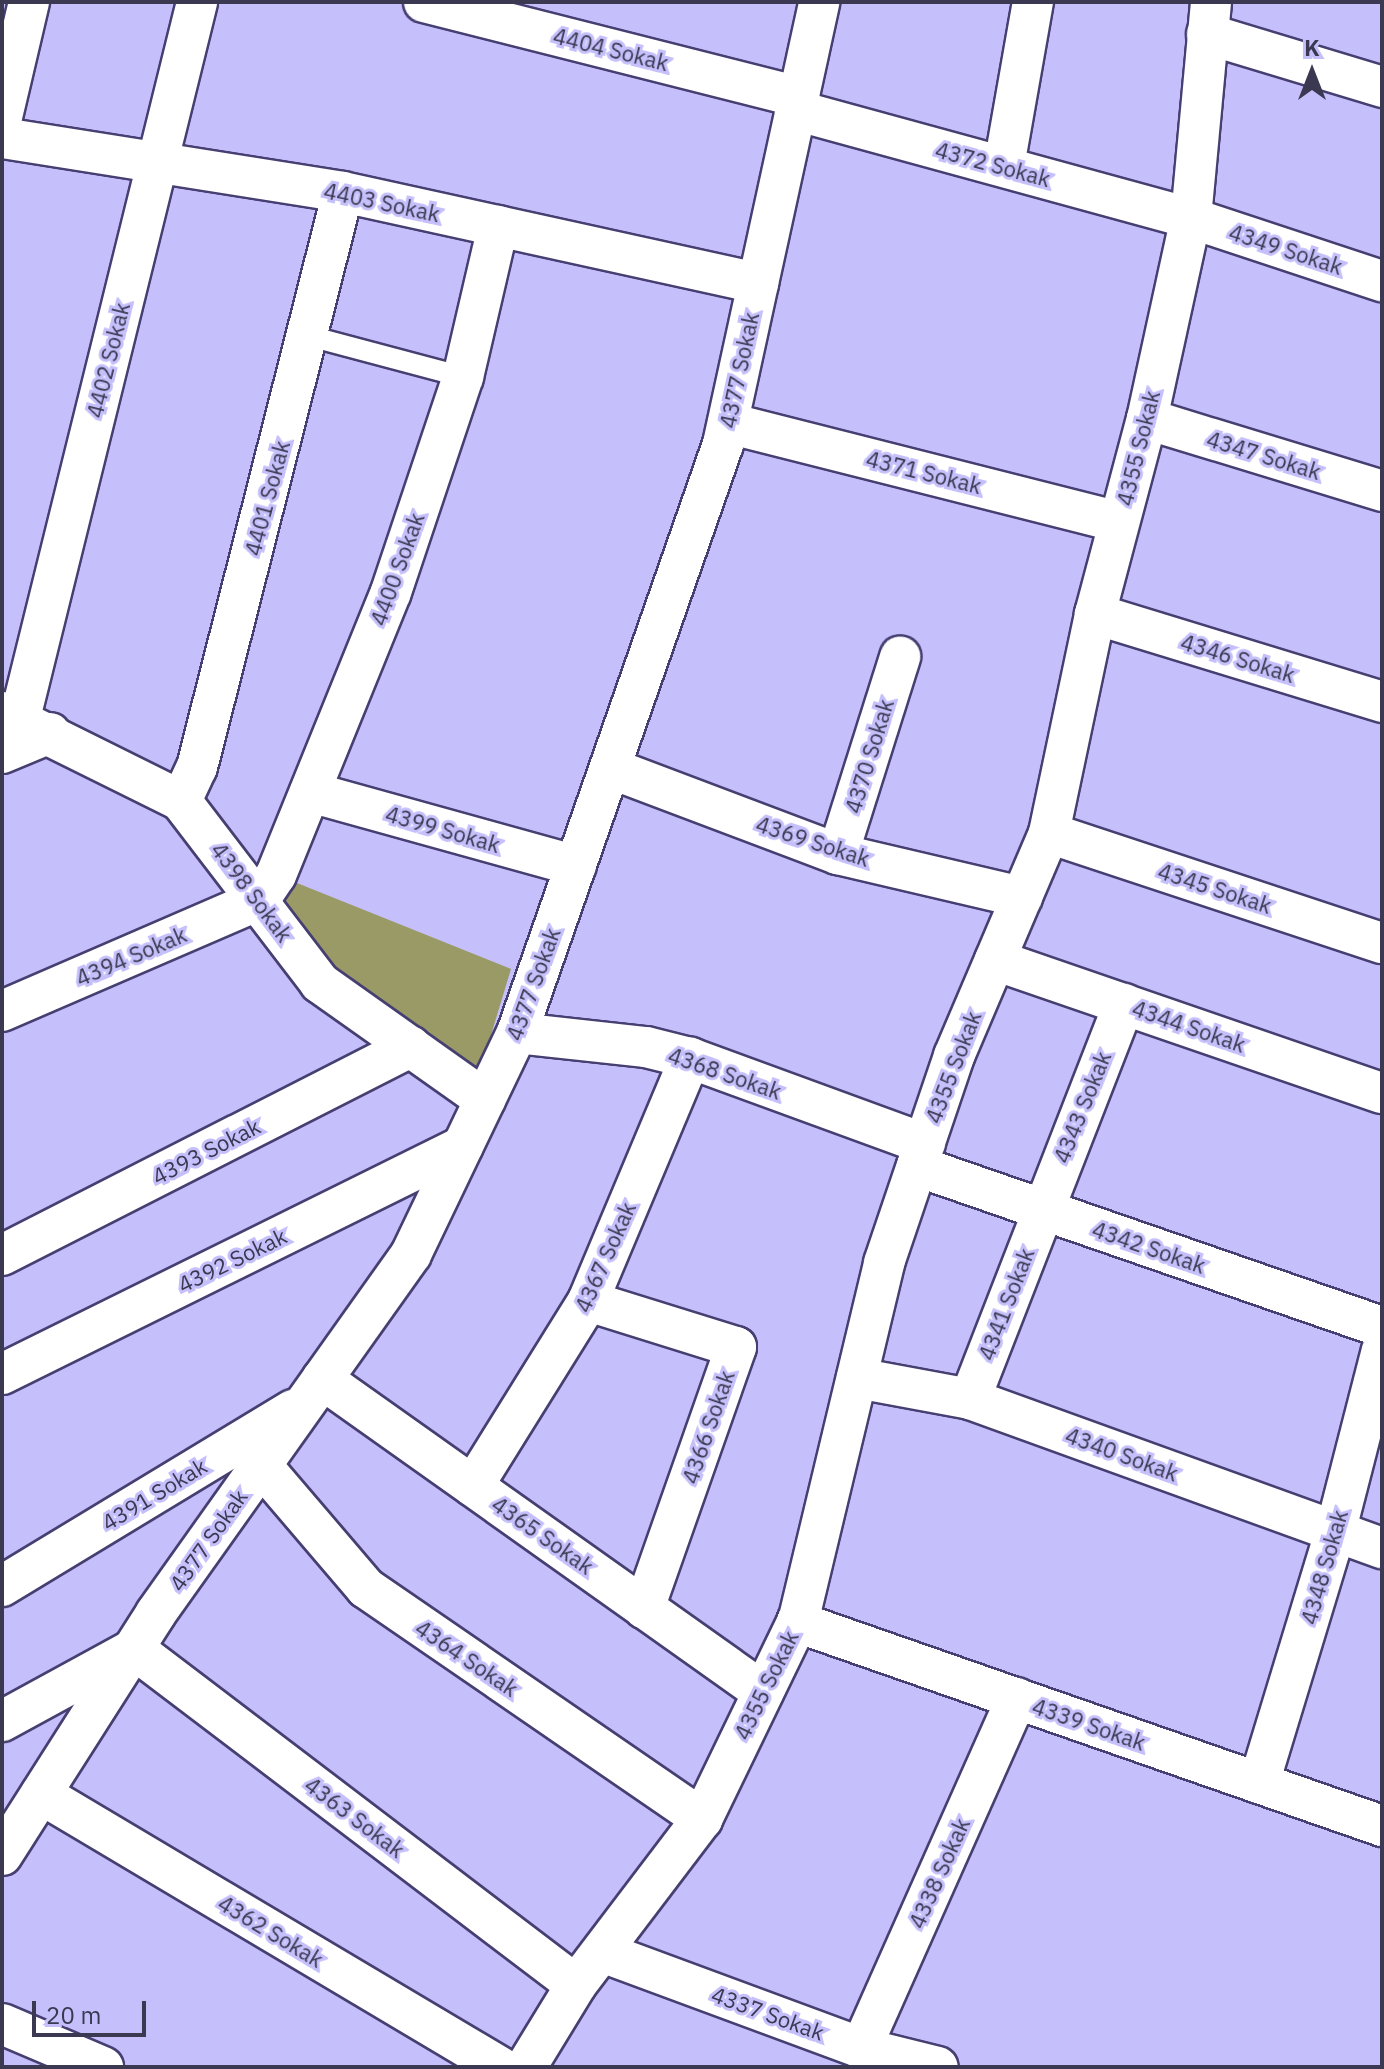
<!DOCTYPE html>
<html>
<head>
<meta charset="utf-8">
<style>
	body { margin:0 }
	#map { position:relative; width:1384px; height:2069px; overflow:hidden; background:#c5c0fb; font-family:"IBM Plex Sans",sans-serif }
	div>[style] { position:absolute }
	[style*='--x'] { left:calc(var(--x)*1px); top:calc(var(--y)*1px); width:calc(var(--w)*1px); rotate:calc(var(--a)*1deg) }
	.green>* { inset:0; background:#9a9a66 }
	.roads { filter:drop-shadow(2px 0 #463f71) drop-shadow(-2px 0 #463f71) drop-shadow(0 2px #463f71) drop-shadow(0 -2px #463f71) }
	.service>* { height:20px; margin:-10px; padding:0 10px; transform-origin:10px; border-radius:10px; background:#fff }
	.minor>* { height:40px; margin:-20px; padding:0 20px; transform-origin:20px; border-radius:20px; background:#fff }
	span { translate:-50% -50%; white-space:nowrap; text-align:center; line-height:1.15; -webkit-text-stroke:6px #c5c0fb; paint-order:stroke }
	.street-label { font-size:22px; color:#3b3851 }
	.frame { position:absolute; inset:0; border:4px solid #3b3851; pointer-events:none }
	.north { position:absolute; left:1272px; top:32px; width:80px; height:80px; -webkit-text-stroke:6px #c5c0fb; paint-order:stroke; rotate:0deg; font-size:22px; font-weight:700; line-height:32px; text-align:center; color:#3b3851 }
	.north::after { content:''; display:block; margin:auto; width:28px; height:36px; background:#3b3851; clip-path:polygon(50% 0,100% 100%,50% 72%,0 100%) }
	.scale { position:absolute; left:32px; top:2001px; width:114px; height:36px; box-sizing:border-box; border:4px solid #3b3851; border-top:0; padding-left:10px; font-size:24px; line-height:28px; white-space:nowrap; color:#3b3851; -webkit-text-stroke:6px #c5c0fb; paint-order:stroke }
</style>
</head>
<body>
<div id="map">
	<div class="green">
		<i style="clip-path:polygon(287px 879px,511px 969px,474px 1091px,320px 983px,266px 906px)"></i>
	</div>
	<div class="roads">
		<div class="service">
			<i style="--x:309;--y:336;--w:159;--a:14.9"></i>
		</div>
		<div class="minor">
			<i style="--x:424;--y:2;--w:387;--a:14.2"></i>
			<i style="--x:1207;--y:34;--w:183;--a:16.8"></i>
			<i style="--x:795;--y:110;--w:410;--a:15.3"></i>
			<i style="--x:1191;--y:218;--w:201;--a:18.3"></i>
			<i style="--x:2;--y:117;--w:118;--a:-76.8"></i>
			<i style="--x:2;--y:138;--w:345;--a:9"></i>
			<i style="--x:343;--y:192;--w:425;--a:12.4"></i>
			<i style="--x:1004;--y:166;--w:167;--a:-80"></i>
			<i style="--x:1147;--y:419;--w:246;--a:17"></i>
			<i style="--x:728;--y:423;--w:403;--a:14.2"></i>
			<i style="--x:1095;--y:614;--w:300;--a:17"></i>
			<i style="--x:2;--y:712;--w:200;--a:26.4"></i>
			<i style="--x:181;--y:801;--w:229;--a:52.6"></i>
			<i style="--x:320;--y:983;--w:202;--a:35.3"></i>
			<i style="--x:20;--y:718;--w:738;--a:-76.11"></i>
			<i style="--x:2;--y:753;--w:52;--a:-22.6"></i>
			<i style="--x:610;--y:768;--w:244;--a:20.7"></i>
			<i style="--x:838;--y:854;--w:189;--a:13.2"></i>
			<i style="--x:310;--y:792;--w:276;--a:15.5"></i>
			<i style="--x:181;--y:801;--w:38;--a:-65"></i>
			<i style="--x:197;--y:767;--w:593;--a:-75.75"></i>
			<i style="--x:1049;--y:833;--w:351;--a:18.3"></i>
			<i style="--x:838;--y:854;--w:207;--a:-72.5"></i>
			<i style="--x:995;--y:960;--w:409;--a:19"></i>
			<i style="--x:2;--y:1011;--w:280;--a:-23.4"></i>
			<i style="--x:259;--y:900;--w:30;--a:-56"></i>
			<i style="--x:276;--y:875;--w:305;--a:-67.9"></i>
			<i style="--x:391;--y:592;--w:227;--a:-71.5"></i>
			<i style="--x:463;--y:377;--w:155;--a:-76.9"></i>
			<i style="--x:517;--y:1033;--w:130;--a:6.2"></i>
			<i style="--x:646;--y:1047;--w:45;--a:14"></i>
			<i style="--x:690;--y:1058;--w:250;--a:20.1"></i>
			<i style="--x:917;--y:1166;--w:492;--a:19.1"></i>
			<i style="--x:2;--y:1255;--w:459;--a:-27"></i>
			<i style="--x:588;--y:1301;--w:155;--a:17.3"></i>
			<i style="--x:736;--y:1347;--w:277;--a:109.4"></i>
			<i style="--x:2;--y:1374;--w:514;--a:-26.32"></i>
			<i style="--x:857;--y:1378;--w:115;--a:10.5"></i>
			<i style="--x:970;--y:1399;--w:438;--a:19.9"></i>
			<i style="--x:322;--y:1379;--w:541;--a:35.37"></i>
			<i style="--x:970;--y:1399;--w:424;--a:-68.7"></i>
			<i style="--x:261;--y:1465;--w:162;--a:49.5"></i>
			<i style="--x:366;--y:1588;--w:408;--a:34.5"></i>
			<i style="--x:473;--y:1486;--w:218;--a:-58.1"></i>
			<i style="--x:588;--y:1301;--w:264;--a:-67.2"></i>
			<i style="--x:2;--y:1586;--w:340;--a:-31.2"></i>
			<i style="--x:797;--y:1622;--w:620;--a:19.22"></i>
			<i style="--x:2;--y:1721;--w:150;--a:-28.6"></i>
			<i style="--x:134;--y:1649;--w:555;--a:37.24"></i>
			<i style="--x:1259;--y:1783;--w:261;--a:-73.1"></i>
			<i style="--x:1335;--y:1533;--w:189;--a:-75.6"></i>
			<i style="--x:41;--y:1794;--w:534;--a:30.74"></i>
			<i style="--x:2;--y:1855;--w:287;--a:-57.5"></i>
			<i style="--x:156;--y:1613;--w:440;--a:-54.6"></i>
			<i style="--x:411;--y:1254;--w:245;--a:-64.4"></i>
			<i style="--x:517;--y:1033;--w:624;--a:-70.72"></i>
			<i style="--x:723;--y:444;--w:452;--a:-77.7"></i>
			<i style="--x:602;--y:1952;--w:276;--a:20.3"></i>
			<i style="--x:861;--y:2048;--w:79;--a:13.9"></i>
			<i style="--x:2;--y:2024;--w:110;--a:23.1"></i>
			<i style="--x:861;--y:2048;--w:383;--a:-66"></i>
			<i style="--x:526;--y:2067;--w:96;--a:-58.6"></i>
			<i style="--x:576;--y:1985;--w:208;--a:-52.8"></i>
			<i style="--x:702;--y:1819;--w:223;--a:-64.2"></i>
			<i style="--x:799;--y:1618;--w:365;--a:-76.5"></i>
			<i style="--x:884;--y:1263;--w:219;--a:-71.3"></i>
			<i style="--x:954;--y:1056;--w:242;--a:-66.9"></i>
			<i style="--x:1049;--y:833;--w:224;--a:-78.1"></i>
			<i style="--x:1095;--y:614;--w:202;--a:-75.1"></i>
			<i style="--x:1147;--y:419;--w:206;--a:-77.7"></i>
			<i style="--x:1191;--y:218;--w:217;--a:-84.7"></i>
		</div>
	</div>
	<div class="street-label">
		<span style="left:611px;top:49px;rotate:14deg">4404 Sokak</span>
		<span style="left:993px;top:164px;rotate:15deg">4372 Sokak</span>
		<span style="left:382px;top:202px;rotate:12deg">4403 Sokak</span>
		<span style="left:1286px;top:249px;rotate:18deg">4349 Sokak</span>
		<span style="left:108px;top:360px;rotate:-76deg">4402 Sokak</span>
		<span style="left:739px;top:370px;rotate:-78deg">4377 Sokak</span>
		<span style="left:1138px;top:448px;rotate:-76deg">4355 Sokak</span>
		<span style="left:1264px;top:455px;rotate:17deg">4347 Sokak</span>
		<span style="left:924px;top:472px;rotate:14deg">4371 Sokak</span>
		<span style="left:267px;top:498px;rotate:-75deg">4401 Sokak</span>
		<span style="left:397px;top:569px;rotate:-70deg">4400 Sokak</span>
		<span style="left:1238px;top:658px;rotate:17deg">4346 Sokak</span>
		<span style="left:869px;top:756px;rotate:-73deg">4370 Sokak</span>
		<span style="left:443px;top:829px;rotate:16deg">4399 Sokak</span>
		<span style="left:813px;top:841px;rotate:18deg">4369 Sokak</span>
		<span style="left:1215px;top:888px;rotate:18deg">4345 Sokak</span>
		<span style="left:252px;top:892px;rotate:53deg">4398 Sokak</span>
		<span style="left:131px;top:956px;rotate:-23deg">4394 Sokak</span>
		<span style="left:533px;top:984px;rotate:-70deg">4377 Sokak</span>
		<span style="left:1189px;top:1026px;rotate:19deg">4344 Sokak</span>
		<span style="left:953px;top:1067px;rotate:-69deg">4355 Sokak</span>
		<span style="left:725px;top:1073px;rotate:19deg">4368 Sokak</span>
		<span style="left:1082px;top:1107px;rotate:-68deg">4343 Sokak</span>
		<span style="left:206px;top:1151px;rotate:-27deg">4393 Sokak</span>
		<span style="left:1149px;top:1247px;rotate:19deg">4342 Sokak</span>
		<span style="left:605px;top:1257px;rotate:-66deg">4367 Sokak</span>
		<span style="left:232px;top:1260px;rotate:-26deg">4392 Sokak</span>
		<span style="left:1006px;top:1304px;rotate:-69deg">4341 Sokak</span>
		<span style="left:708px;top:1427px;rotate:-71deg">4366 Sokak</span>
		<span style="left:1122px;top:1454px;rotate:20deg">4340 Sokak</span>
		<span style="left:154px;top:1494px;rotate:-31deg">4391 Sokak</span>
		<span style="left:543px;top:1535px;rotate:35deg">4365 Sokak</span>
		<span style="left:208px;top:1540px;rotate:-55deg">4377 Sokak</span>
		<span style="left:1324px;top:1567px;rotate:-74deg">4348 Sokak</span>
		<span style="left:467px;top:1658px;rotate:34deg">4364 Sokak</span>
		<span style="left:766px;top:1685px;rotate:-64deg">4355 Sokak</span>
		<span style="left:1089px;top:1724px;rotate:19deg">4339 Sokak</span>
		<span style="left:355px;top:1817px;rotate:37deg">4363 Sokak</span>
		<span style="left:939px;top:1873px;rotate:-66deg">4338 Sokak</span>
		<span style="left:271px;top:1931px;rotate:31deg">4362 Sokak</span>
		<span style="left:768px;top:2013px;rotate:20deg">4337 Sokak</span>
	</div>
	<div class="frame"></div>
	<div class="north">K</div>
	<div class="scale">20 m</div>
</div>
</body>
</html>
